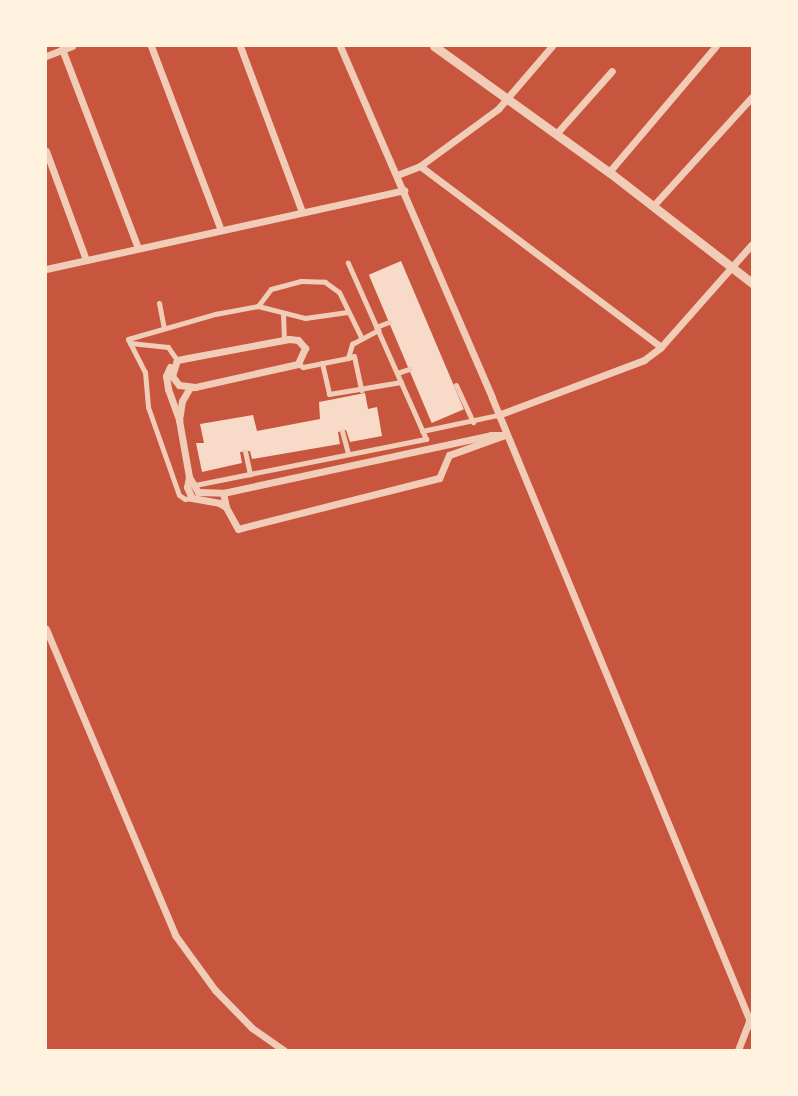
<!DOCTYPE html>
<html>
<head>
<meta charset="utf-8">
<style>
	body { margin:0 }
	#map { position:relative; width:798px; height:1096px; overflow:hidden; background:#c8553d; font-family:Manrope,sans-serif }
	div>[style] { position:absolute }
	[style*='--x'] { left:calc(var(--x)*1px); top:calc(var(--y)*1px); width:calc(var(--w)*1px); rotate:calc(var(--a)*1deg) }
	.building>* { inset:0; background:#f7dbc8; transform-origin:0 0 }
	.pedestrian>* { height:5px; margin:-2.5px; padding:0 2.5px; transform-origin:2.5px; border-radius:2.5px; background:#f1ccb7 }
	.minor>* { height:7px; margin:-3.5px; padding:0 3.5px; transform-origin:3.5px; border-radius:3.5px; background:#f1ccb7 }
	.tertiary>* { height:9px; margin:-4.5px; padding:0 4.5px; transform-origin:4.5px; border-radius:4.5px; background:#f1ccb7 }
	span { translate:-50% -50%; white-space:nowrap; text-align:center; line-height:1.15; -webkit-text-stroke:6px #fff3e0; paint-order:stroke }
	.frame { position:absolute; inset:0; border:47px solid #fff3e0; pointer-events:none }
</style>
</head>
<body>
<div id="map">
	<div class="building">
		<i style="left:401px;top:261px;width:161px;height:35px;rotate:67deg"></i>
		<i style="clip-path:polygon(365px 393px,368px 409px,377px 407px,382px 436px,350px 442px,346px 430px,338px 432px,340px 444px,252px 459px,250px 451px,240px 452px,242px 463px,202px 472px,196px 443px,204px 443px,200px 424px,253px 415px,257px 431px,320px 419px,319px 402px)"></i>
	</div>
	<div class="pedestrian">
		<i style="--x:159;--y:303;--w:25;--a:79"></i>
		<i style="--x:258;--y:306;--w:49;--a:14.3"></i>
		<i style="--x:305;--y:318;--w:43;--a:-7.9"></i>
		<i style="--x:283;--y:313;--w:26;--a:88"></i>
		<i style="--x:376;--y:327;--w:14;--a:-21"></i>
		<i style="--x:130;--y:343;--w:33;--a:63"></i>
		<i style="--x:145;--y:372;--w:35;--a:85"></i>
		<i style="--x:148;--y:407;--w:93;--a:70.6"></i>
		<i style="--x:179;--y:495;--w:7;--a:34"></i>
		<i style="--x:185;--y:499;--w:7;--a:-8"></i>
		<i style="--x:348;--y:358;--w:6;--a:-18"></i>
		<i style="--x:354;--y:356;--w:35;--a:78"></i>
		<i style="--x:177;--y:360;--w:16;--a:-125"></i>
		<i style="--x:168;--y:347;--w:38;--a:-174"></i>
		<i style="--x:130;--y:343;--w:4;--a:-117"></i>
		<i style="--x:128;--y:339;--w:91;--a:-16"></i>
		<i style="--x:215;--y:314;--w:44;--a:-10.5"></i>
		<i style="--x:258;--y:306;--w:21;--a:-53"></i>
		<i style="--x:271;--y:289;--w:31;--a:-15"></i>
		<i style="--x:301;--y:281;--w:24;--a:2"></i>
		<i style="--x:325;--y:282;--w:17;--a:36"></i>
		<i style="--x:339;--y:292;--w:50;--a:63.9"></i>
		<i style="--x:322;--y:363;--w:32;--a:77"></i>
		<i style="--x:329;--y:394;--w:73;--a:-9.5"></i>
		<i style="--x:298;--y:364;--w:6;--a:31"></i>
		<i style="--x:303;--y:367;--w:46;--a:-11.3"></i>
		<i style="--x:348;--y:358;--w:15;--a:-74"></i>
		<i style="--x:352;--y:344;--w:30;--a:-28"></i>
		<i style="--x:397;--y:373;--w:13;--a:-18"></i>
		<i style="--x:456;--y:385;--w:41;--a:65.3"></i>
		<i style="--x:342;--y:431;--w:24;--a:75"></i>
		<i style="--x:422;--y:431;--w:78;--a:-11.9"></i>
		<i style="--x:245;--y:451;--w:24;--a:78"></i>
		<i style="--x:195;--y:485;--w:236;--a:-11.3"></i>
		<i style="--x:426;--y:439;--w:193;--a:-113.9"></i>
	</div>
	<div class="minor">
		<i style="--x:151;--y:46;--w:197;--a:69.2"></i>
		<i style="--x:240;--y:46;--w:177;--a:69.5"></i>
		<i style="--x:340;--y:46;--w:383;--a:66.6"></i>
		<i style="--x:492;--y:398;--w:680;--a:67.51"></i>
		<i style="--x:62;--y:49;--w:213;--a:69.1"></i>
		<i style="--x:46;--y:56;--w:28;--a:-21"></i>
		<i style="--x:556;--y:134;--w:84;--a:-48.4"></i>
		<i style="--x:46;--y:151;--w:116;--a:69.8"></i>
		<i style="--x:420;--y:166;--w:301;--a:36.9"></i>
		<i style="--x:609;--y:172;--w:165;--a:-49.7"></i>
		<i style="--x:397;--y:175;--w:25;--a:-21"></i>
		<i style="--x:420;--y:166;--w:97;--a:-36.2"></i>
		<i style="--x:498;--y:109;--w:83;--a:-49.4"></i>
		<i style="--x:653;--y:206;--w:147;--a:-47.8"></i>
		<i style="--x:46;--y:269;--w:367;--a:-12.4"></i>
		<i style="--x:289;--y:339;--w:9;--a:6"></i>
		<i style="--x:298;--y:340;--w:11;--a:49"></i>
		<i style="--x:305;--y:348;--w:17;--a:114"></i>
		<i style="--x:298;--y:364;--w:106;--a:167.4"></i>
		<i style="--x:195;--y:387;--w:16;--a:-173"></i>
		<i style="--x:179;--y:385;--w:11;--a:-128"></i>
		<i style="--x:172;--y:376;--w:17;--a:-73"></i>
		<i style="--x:177;--y:360;--w:114;--a:-10.6"></i>
		<i style="--x:170;--y:367;--w:10;--a:114"></i>
		<i style="--x:166;--y:376;--w:13;--a:81"></i>
		<i style="--x:168;--y:389;--w:33;--a:70"></i>
		<i style="--x:179;--y:420;--w:58;--a:80"></i>
		<i style="--x:189;--y:477;--w:10;--a:101"></i>
		<i style="--x:187;--y:487;--w:12;--a:66"></i>
		<i style="--x:192;--y:498;--w:27;--a:10"></i>
		<i style="--x:219;--y:503;--w:8;--a:30"></i>
		<i style="--x:498;--y:415;--w:156;--a:-20.6"></i>
		<i style="--x:644;--y:360;--w:21;--a:-37"></i>
		<i style="--x:661;--y:347;--w:137;--a:-48.5"></i>
		<i style="--x:179;--y:420;--w:19;--a:-81"></i>
		<i style="--x:182;--y:401;--w:16;--a:-60"></i>
		<i style="--x:189;--y:477;--w:17;--a:59"></i>
		<i style="--x:198;--y:492;--w:25;--a:2"></i>
		<i style="--x:223;--y:493;--w:274;--a:-12.2"></i>
		<i style="--x:491;--y:435;--w:14;--a:0"></i>
		<i style="--x:505;--y:435;--w:59;--a:160.3"></i>
		<i style="--x:449;--y:455;--w:25;--a:113"></i>
		<i style="--x:439;--y:478;--w:207;--a:165.8"></i>
		<i style="--x:238;--y:529;--w:25;--a:-119"></i>
		<i style="--x:226;--y:507;--w:14;--a:-102"></i>
		<i style="--x:46;--y:629;--w:332;--a:67.1"></i>
		<i style="--x:175;--y:935;--w:68;--a:54"></i>
		<i style="--x:215;--y:990;--w:53;--a:45.8"></i>
		<i style="--x:252;--y:1028;--w:39;--a:35"></i>
		<i style="--x:738;--y:1050;--w:33;--a:-69"></i>
	</div>
	<div class="tertiary">
		<i style="--x:434;--y:46;--w:216;--a:35.8"></i>
		<i style="--x:609;--y:172;--w:181;--a:37.8"></i>
	</div>
	<div class="frame"></div>
</div>
</body>
</html>
